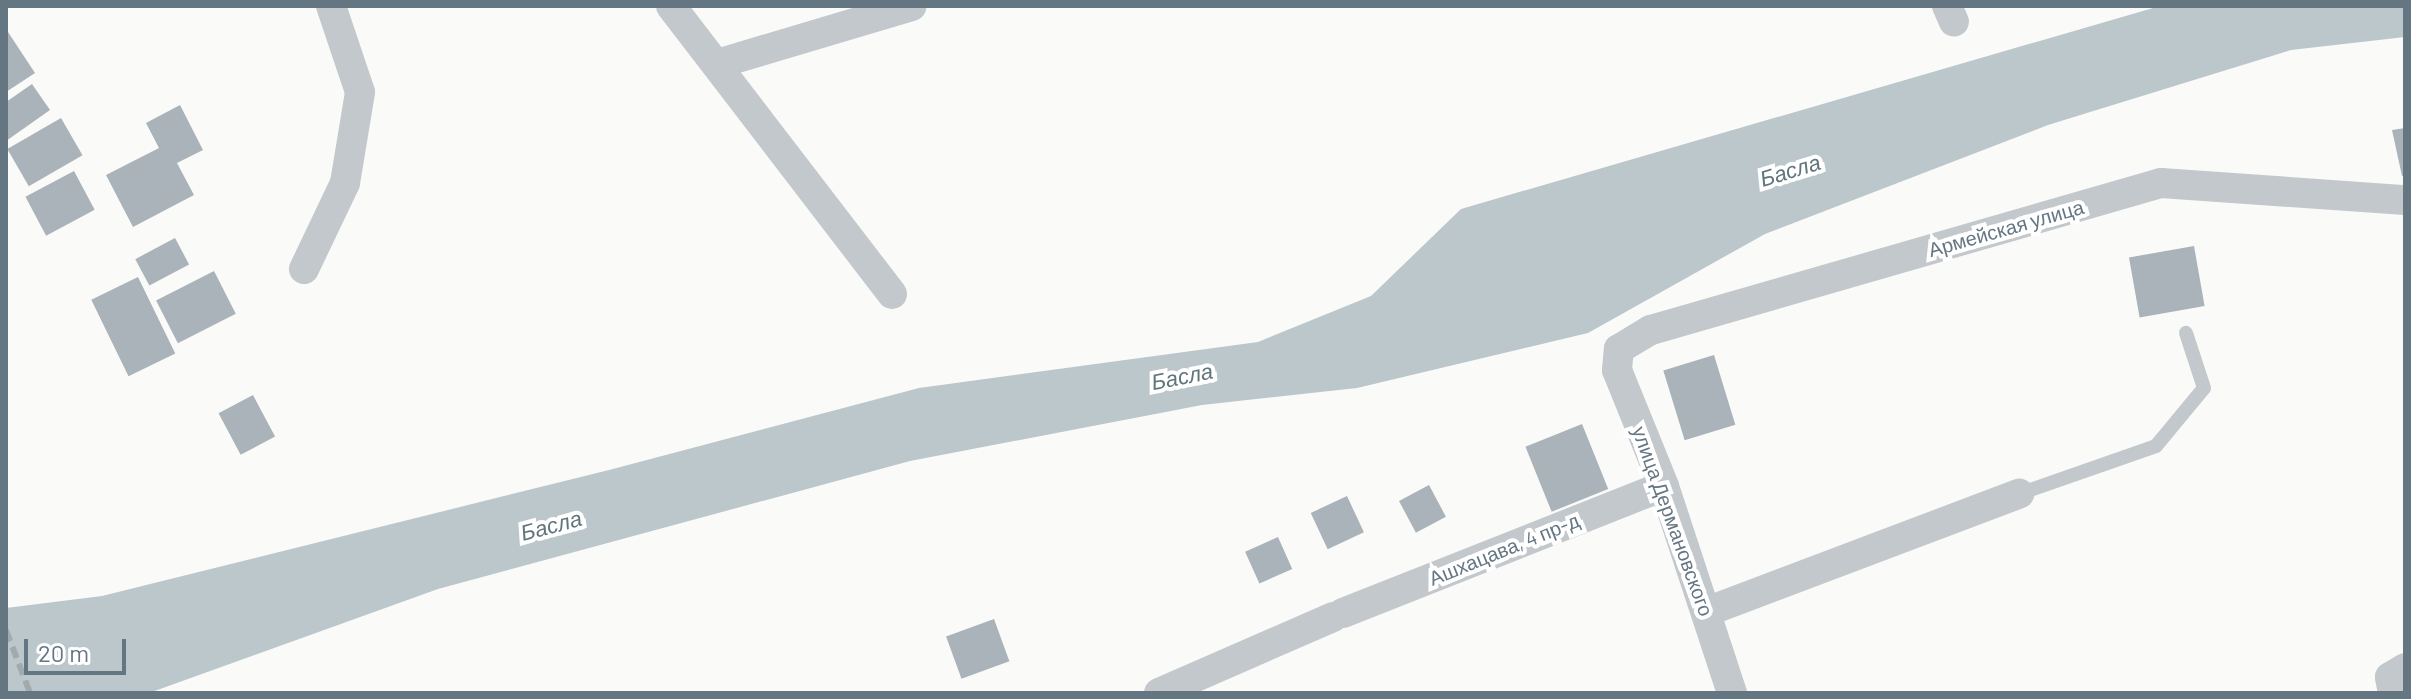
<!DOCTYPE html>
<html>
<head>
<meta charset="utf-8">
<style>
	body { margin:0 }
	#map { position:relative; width:2411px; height:699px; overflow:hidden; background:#fafaf8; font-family:Barlow,sans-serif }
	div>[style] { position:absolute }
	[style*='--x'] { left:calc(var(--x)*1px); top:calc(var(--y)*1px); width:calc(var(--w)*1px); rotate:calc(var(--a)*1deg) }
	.water>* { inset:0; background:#bbc7cb }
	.building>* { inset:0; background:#aab3b9; transform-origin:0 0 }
	.service>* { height:14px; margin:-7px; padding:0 7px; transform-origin:7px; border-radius:7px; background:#c3c8cc }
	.minor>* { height:30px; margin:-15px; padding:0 15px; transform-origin:15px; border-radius:15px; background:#c3c8cc }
	.rail>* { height:6px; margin-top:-3px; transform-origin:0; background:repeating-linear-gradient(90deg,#a2aab0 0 12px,transparent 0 18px) }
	span { translate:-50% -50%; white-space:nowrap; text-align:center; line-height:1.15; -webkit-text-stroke:8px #fff; paint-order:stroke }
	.street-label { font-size:20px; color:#657683 }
	.water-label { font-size:22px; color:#60757c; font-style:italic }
	.frame { position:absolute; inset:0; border:8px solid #657683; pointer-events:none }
	.scale { position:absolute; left:24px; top:639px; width:102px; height:36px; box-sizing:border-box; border:4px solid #657683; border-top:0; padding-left:10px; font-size:24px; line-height:28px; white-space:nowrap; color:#657683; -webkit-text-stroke:6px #fff; paint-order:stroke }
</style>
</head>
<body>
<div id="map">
	<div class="water">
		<i style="clip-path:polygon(2160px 6px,2405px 6px,2405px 37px,2291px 50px,2048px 125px,1765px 234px,1588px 333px,1357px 388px,1202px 405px,910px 461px,438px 589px,149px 693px,6px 693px,6px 608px,102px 596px,609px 470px,919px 388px,1258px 342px,1371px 296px,1461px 209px)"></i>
	</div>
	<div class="building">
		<i style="clip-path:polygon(6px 29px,35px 73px,6px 92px)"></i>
		<i style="clip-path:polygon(32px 84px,50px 110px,6px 141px,6px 102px)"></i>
		<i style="clip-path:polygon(180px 105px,203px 150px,177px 163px,194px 195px,133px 227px,106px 175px,159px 148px,146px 123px)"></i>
		<i style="left:61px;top:118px;width:43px;height:62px;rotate:60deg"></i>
		<i style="clip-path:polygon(2405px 128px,2405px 175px,2402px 176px,2392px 130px)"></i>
		<i style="left:74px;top:171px;width:44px;height:55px;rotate:62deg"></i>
		<i style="left:175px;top:238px;width:30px;height:45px;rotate:62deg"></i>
		<i style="left:2194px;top:246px;width:61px;height:66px;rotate:80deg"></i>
		<i style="left:214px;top:271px;width:48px;height:65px;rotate:63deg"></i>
		<i style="left:138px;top:277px;width:85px;height:52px;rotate:64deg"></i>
		<i style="left:1714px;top:355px;width:73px;height:53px;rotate:73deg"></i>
		<i style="left:253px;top:395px;width:47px;height:39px;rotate:62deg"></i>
		<i style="left:1582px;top:424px;width:70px;height:61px;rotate:68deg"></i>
		<i style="left:1429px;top:485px;width:36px;height:34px;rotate:62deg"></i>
		<i style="left:1347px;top:496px;width:40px;height:40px;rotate:65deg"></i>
		<i style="left:1278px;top:537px;width:35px;height:36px;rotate:66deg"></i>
		<i style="left:994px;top:619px;width:45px;height:51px;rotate:70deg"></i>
	</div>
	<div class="service">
		<i style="--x:2019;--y:494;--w:145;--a:-19.3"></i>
		<i style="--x:2156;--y:446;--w:75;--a:-50.4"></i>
		<i style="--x:2204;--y:388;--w:58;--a:-108.1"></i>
	</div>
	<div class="minor">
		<i style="--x:671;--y:6;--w:363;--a:52.5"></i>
		<i style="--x:1947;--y:6;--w:17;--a:66"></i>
		<i style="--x:717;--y:64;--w:203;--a:-16.6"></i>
		<i style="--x:304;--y:269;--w:95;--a:-64.5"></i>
		<i style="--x:345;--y:183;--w:92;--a:-80.6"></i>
		<i style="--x:360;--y:92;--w:91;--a:-108.6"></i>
		<i style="--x:1706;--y:612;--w:335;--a:-20.7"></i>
		<i style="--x:1343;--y:613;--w:345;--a:-21.6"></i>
		<i style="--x:1159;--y:693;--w:190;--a:-23.6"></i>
		<i style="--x:1732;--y:693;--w:218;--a:-108.2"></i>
		<i style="--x:1664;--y:486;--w:125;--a:-112.1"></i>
		<i style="--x:1617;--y:370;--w:21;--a:-85"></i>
		<i style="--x:1619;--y:349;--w:37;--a:-31"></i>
		<i style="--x:1651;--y:330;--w:531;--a:-16.08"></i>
		<i style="--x:2161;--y:183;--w:245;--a:4"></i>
		<i style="--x:2393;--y:693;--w:16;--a:-101"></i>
		<i style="--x:2390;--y:677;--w:17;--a:-31"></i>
	</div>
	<div class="rail">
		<i style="--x:6;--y:630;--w:67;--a:69.1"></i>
	</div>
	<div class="street-label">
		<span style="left:2006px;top:228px;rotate:-16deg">Армейская улица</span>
		<span style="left:1673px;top:521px;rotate:70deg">улица Дермановского</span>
		<span style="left:1504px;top:549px;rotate:-22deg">Ашхацава, 4 пр-д</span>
	</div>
	<div class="water-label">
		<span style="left:1790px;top:170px;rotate:-17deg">Басла</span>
		<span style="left:1182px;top:376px;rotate:-11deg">Басла</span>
		<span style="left:551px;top:525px;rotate:-15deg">Басла</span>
	</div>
	<div class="frame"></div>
	<div class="scale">20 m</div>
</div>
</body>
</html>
